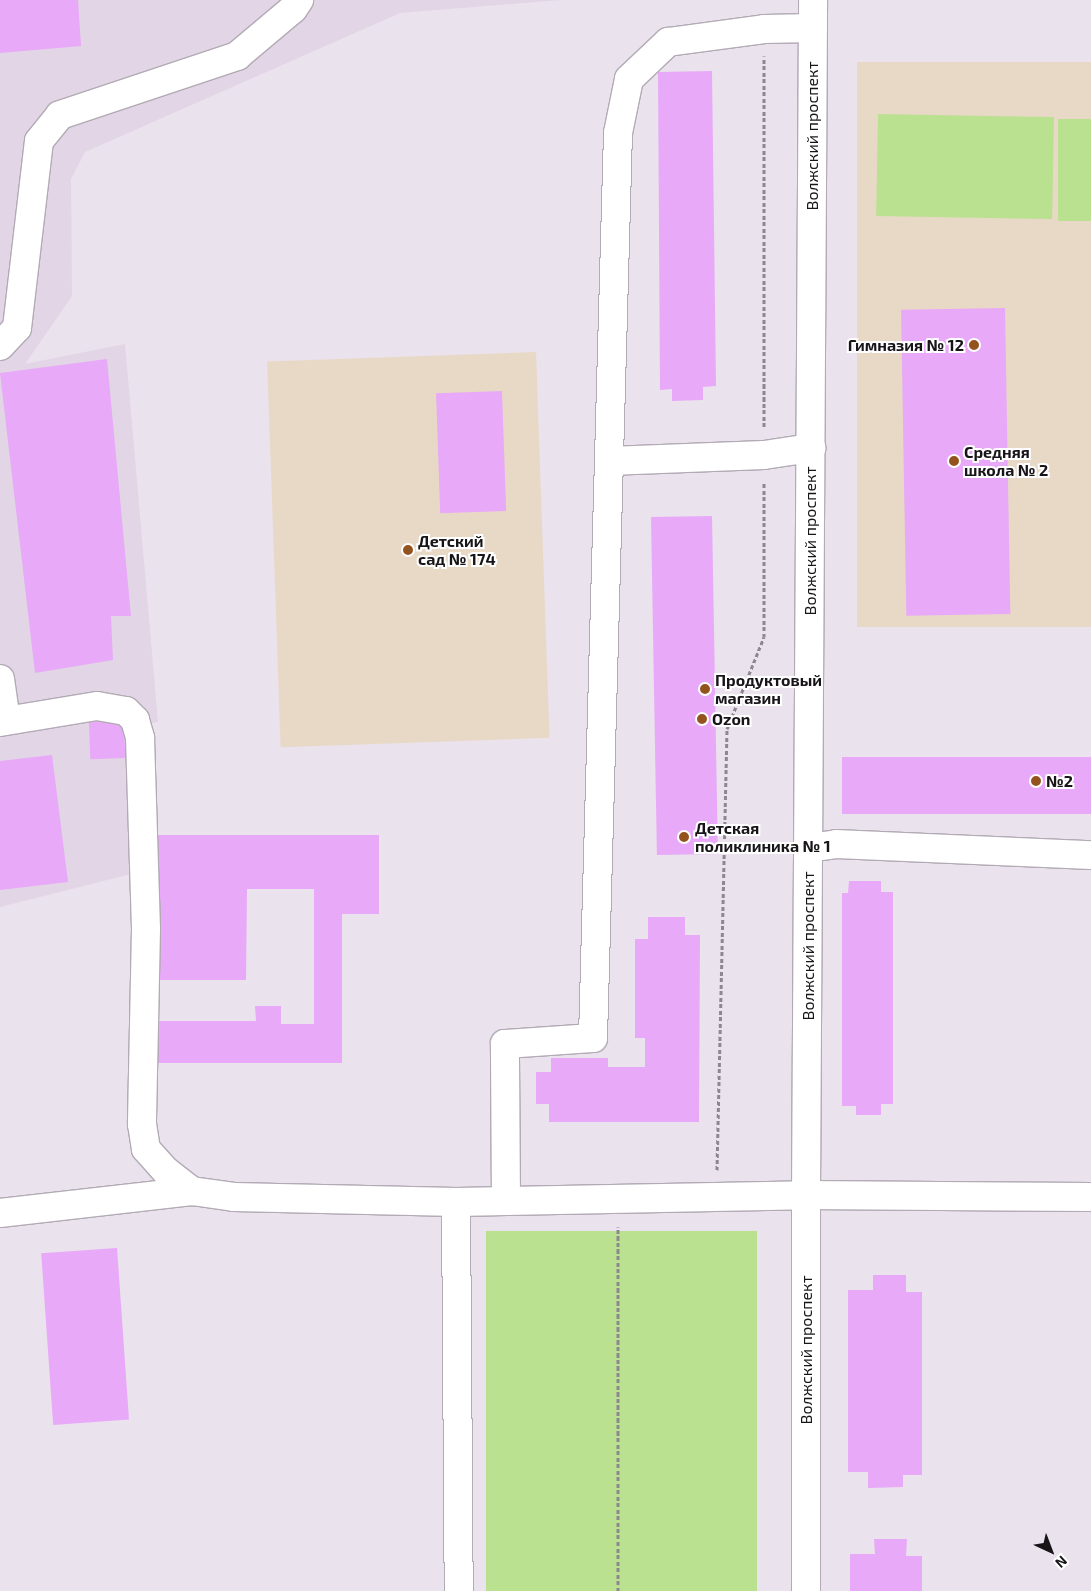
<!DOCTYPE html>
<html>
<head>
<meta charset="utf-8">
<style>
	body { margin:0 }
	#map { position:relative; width:1091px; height:1591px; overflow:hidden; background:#eae2ec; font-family:"Exo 2",sans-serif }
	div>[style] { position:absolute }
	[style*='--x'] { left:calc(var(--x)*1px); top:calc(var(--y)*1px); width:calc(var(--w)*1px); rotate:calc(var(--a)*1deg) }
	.built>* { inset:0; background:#e2d5e5 }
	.education>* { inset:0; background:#e8d9c6; transform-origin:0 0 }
	.green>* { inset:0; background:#b9e18f; transform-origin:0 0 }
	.building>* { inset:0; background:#e8a9f8; transform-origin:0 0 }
	.path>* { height:3px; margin-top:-1.5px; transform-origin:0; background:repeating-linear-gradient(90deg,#8d878f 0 4px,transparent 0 6.5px) }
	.roads { filter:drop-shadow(1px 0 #b2aab4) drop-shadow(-1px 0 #b2aab4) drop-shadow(0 1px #b2aab4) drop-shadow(0 -1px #b2aab4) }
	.minor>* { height:28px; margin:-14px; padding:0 14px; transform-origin:14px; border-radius:14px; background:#fff }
	.dots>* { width:14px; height:14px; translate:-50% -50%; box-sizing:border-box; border:2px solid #fff; border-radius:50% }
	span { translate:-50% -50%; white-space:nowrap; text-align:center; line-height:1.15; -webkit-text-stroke:4px #fff; paint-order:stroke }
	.street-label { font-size:16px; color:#181519 }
	.poi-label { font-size:16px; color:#181519; font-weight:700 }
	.right { translate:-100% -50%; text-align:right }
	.left { translate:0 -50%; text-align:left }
	.north { position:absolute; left:1026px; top:1526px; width:50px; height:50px; -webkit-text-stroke:4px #fff; paint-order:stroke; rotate:137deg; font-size:14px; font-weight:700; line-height:20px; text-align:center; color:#181519 }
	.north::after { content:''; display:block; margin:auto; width:18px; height:22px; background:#181519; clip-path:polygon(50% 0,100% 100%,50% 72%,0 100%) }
</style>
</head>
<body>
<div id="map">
	<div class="built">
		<i style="clip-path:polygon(0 0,561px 0,400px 13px,85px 152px,71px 179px,72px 296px,25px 364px,125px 344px,158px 722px,128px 727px,135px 873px,0 907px)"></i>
	</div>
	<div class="education">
		<i style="left:1091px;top:62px;width:565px;height:234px;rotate:90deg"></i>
		<i style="left:536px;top:352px;width:386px;height:269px;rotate:88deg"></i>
	</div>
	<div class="green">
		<i style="left:878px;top:114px;width:176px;height:102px;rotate:1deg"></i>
		<i style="left:1058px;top:119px;width:33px;height:102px"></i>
		<i style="left:486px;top:1231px;width:271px;height:360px"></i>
	</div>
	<div class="building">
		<i style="clip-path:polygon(0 0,78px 0,81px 46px,0 53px)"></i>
		<i style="clip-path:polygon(712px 71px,716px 386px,703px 387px,703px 400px,672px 401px,672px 389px,660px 390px,658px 72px)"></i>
		<i style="left:1005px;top:308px;width:306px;height:104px;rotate:89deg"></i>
		<i style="clip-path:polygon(107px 359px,131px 616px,111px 616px,113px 660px,35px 673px,0 373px)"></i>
		<i style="left:502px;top:391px;width:120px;height:66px;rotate:88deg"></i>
		<i style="left:712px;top:516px;width:338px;height:61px;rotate:89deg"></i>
		<i style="left:124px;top:721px;width:37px;height:35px;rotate:88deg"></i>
		<i style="clip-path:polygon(52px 755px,68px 882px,0 890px,0 761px)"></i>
		<i style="left:1091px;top:757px;width:57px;height:249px;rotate:90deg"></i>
		<i style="clip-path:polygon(149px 835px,379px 835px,379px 914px,342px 914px,342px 1063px,157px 1063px,157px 1021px,256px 1021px,255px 1006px,281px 1006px,281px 1024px,314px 1024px,314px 889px,247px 889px,246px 980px,148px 980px)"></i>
		<i style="clip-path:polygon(849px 881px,881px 881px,881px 892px,893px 892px,893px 1104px,881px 1104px,881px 1115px,856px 1115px,856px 1106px,842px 1106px,842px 893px,848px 893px)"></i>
		<i style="clip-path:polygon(648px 917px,685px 917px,685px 935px,700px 935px,699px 1122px,549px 1122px,549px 1104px,536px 1104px,536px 1072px,551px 1072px,551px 1058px,608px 1058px,608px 1067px,645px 1067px,645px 1038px,635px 1038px,635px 939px,648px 939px)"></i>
		<i style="left:117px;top:1248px;width:172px;height:76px;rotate:86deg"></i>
		<i style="clip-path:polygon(873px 1275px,906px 1275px,906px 1292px,922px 1292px,922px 1475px,903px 1475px,903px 1487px,868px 1488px,868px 1472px,848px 1472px,848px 1290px,873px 1290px)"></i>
		<i style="clip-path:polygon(874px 1539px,907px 1539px,906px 1556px,922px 1556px,922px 1591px,850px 1591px,850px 1554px,875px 1554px)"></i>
	</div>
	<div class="path">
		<i style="--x:764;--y:427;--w:371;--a:-90"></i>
		<i style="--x:717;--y:1170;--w:441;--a:-88.7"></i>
		<i style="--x:727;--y:729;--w:99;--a:-68.1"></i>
		<i style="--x:764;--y:637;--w:154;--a:-90"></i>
		<i style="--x:618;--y:1591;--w:364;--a:-90"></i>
	</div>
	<div class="roads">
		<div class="minor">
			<i style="--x:0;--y:346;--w:25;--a:-47"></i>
			<i style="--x:17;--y:328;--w:188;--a:-83.3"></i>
			<i style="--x:39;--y:141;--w:33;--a:-51"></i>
			<i style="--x:60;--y:115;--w:187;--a:-18.4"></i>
			<i style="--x:237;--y:56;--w:73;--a:-40"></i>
			<i style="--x:293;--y:9;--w:11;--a:-56"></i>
			<i style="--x:609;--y:461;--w:155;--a:-2.2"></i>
			<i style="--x:764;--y:455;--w:48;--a:-8.5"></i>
			<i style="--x:0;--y:679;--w:42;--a:81.9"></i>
			<i style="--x:0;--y:722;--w:98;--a:-9.4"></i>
			<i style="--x:97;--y:706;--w:29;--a:10"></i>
			<i style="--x:126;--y:711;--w:13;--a:45"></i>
			<i style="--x:135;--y:720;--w:19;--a:74"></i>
			<i style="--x:140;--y:738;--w:191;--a:88.2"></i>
			<i style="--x:146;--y:929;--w:195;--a:91.2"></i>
			<i style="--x:142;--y:1124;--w:25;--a:81"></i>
			<i style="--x:146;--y:1149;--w:30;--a:48"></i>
			<i style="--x:166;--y:1171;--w:33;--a:38"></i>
			<i style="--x:192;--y:1191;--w:42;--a:8.1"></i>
			<i style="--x:234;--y:1197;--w:222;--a:1.3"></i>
			<i style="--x:456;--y:1202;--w:350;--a:-1.1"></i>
			<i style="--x:806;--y:1195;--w:285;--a:0.4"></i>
			<i style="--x:809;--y:848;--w:27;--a:-8"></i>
			<i style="--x:836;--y:844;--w:255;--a:2.5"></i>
			<i style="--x:506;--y:1201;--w:157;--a:-90.4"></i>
			<i style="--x:505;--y:1044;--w:88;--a:-3.9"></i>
			<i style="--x:593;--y:1038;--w:905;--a:-88.42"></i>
			<i style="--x:618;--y:133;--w:55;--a:-78.5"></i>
			<i style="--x:629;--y:79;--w:54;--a:-43.5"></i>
			<i style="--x:668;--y:42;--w:97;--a:-7.7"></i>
			<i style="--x:764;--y:29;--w:49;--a:-1.2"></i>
			<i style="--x:456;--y:1202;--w:389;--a:89.6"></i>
			<i style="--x:0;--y:1213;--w:193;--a:-6.5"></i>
			<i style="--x:806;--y:1591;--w:396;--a:-90"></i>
			<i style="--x:806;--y:1195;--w:1195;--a:-89.66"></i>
		</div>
	</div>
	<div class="dots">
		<i style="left:974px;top:345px;background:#94531e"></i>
		<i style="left:954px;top:461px;background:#94531e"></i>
		<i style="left:408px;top:550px;background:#94531e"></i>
		<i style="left:705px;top:689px;background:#94531e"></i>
		<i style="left:702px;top:719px;background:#94531e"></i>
		<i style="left:1036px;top:781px;background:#94531e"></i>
		<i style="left:684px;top:837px;background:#94531e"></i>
	</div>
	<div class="street-label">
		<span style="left:812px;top:136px;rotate:-90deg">Волжский проспект</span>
		<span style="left:810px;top:541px;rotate:-90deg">Волжский проспект</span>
		<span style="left:808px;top:946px;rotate:-90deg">Волжский проспект</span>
		<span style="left:806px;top:1350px;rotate:-90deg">Волжский проспект</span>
	</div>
	<div class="poi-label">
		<span class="right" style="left:964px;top:345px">Гимназия № 12</span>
		<span class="left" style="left:964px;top:461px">Средняя<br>школа № 2</span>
		<span class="left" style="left:418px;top:550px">Детский<br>сад № 174</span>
		<span class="left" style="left:715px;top:689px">Продуктовый<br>магазин</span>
		<span class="left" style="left:712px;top:719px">Ozon</span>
		<span class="left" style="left:1046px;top:781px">№2</span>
		<span class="left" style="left:695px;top:837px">Детская<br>поликлиника № 1</span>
	</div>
	<div class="north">N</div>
</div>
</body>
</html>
